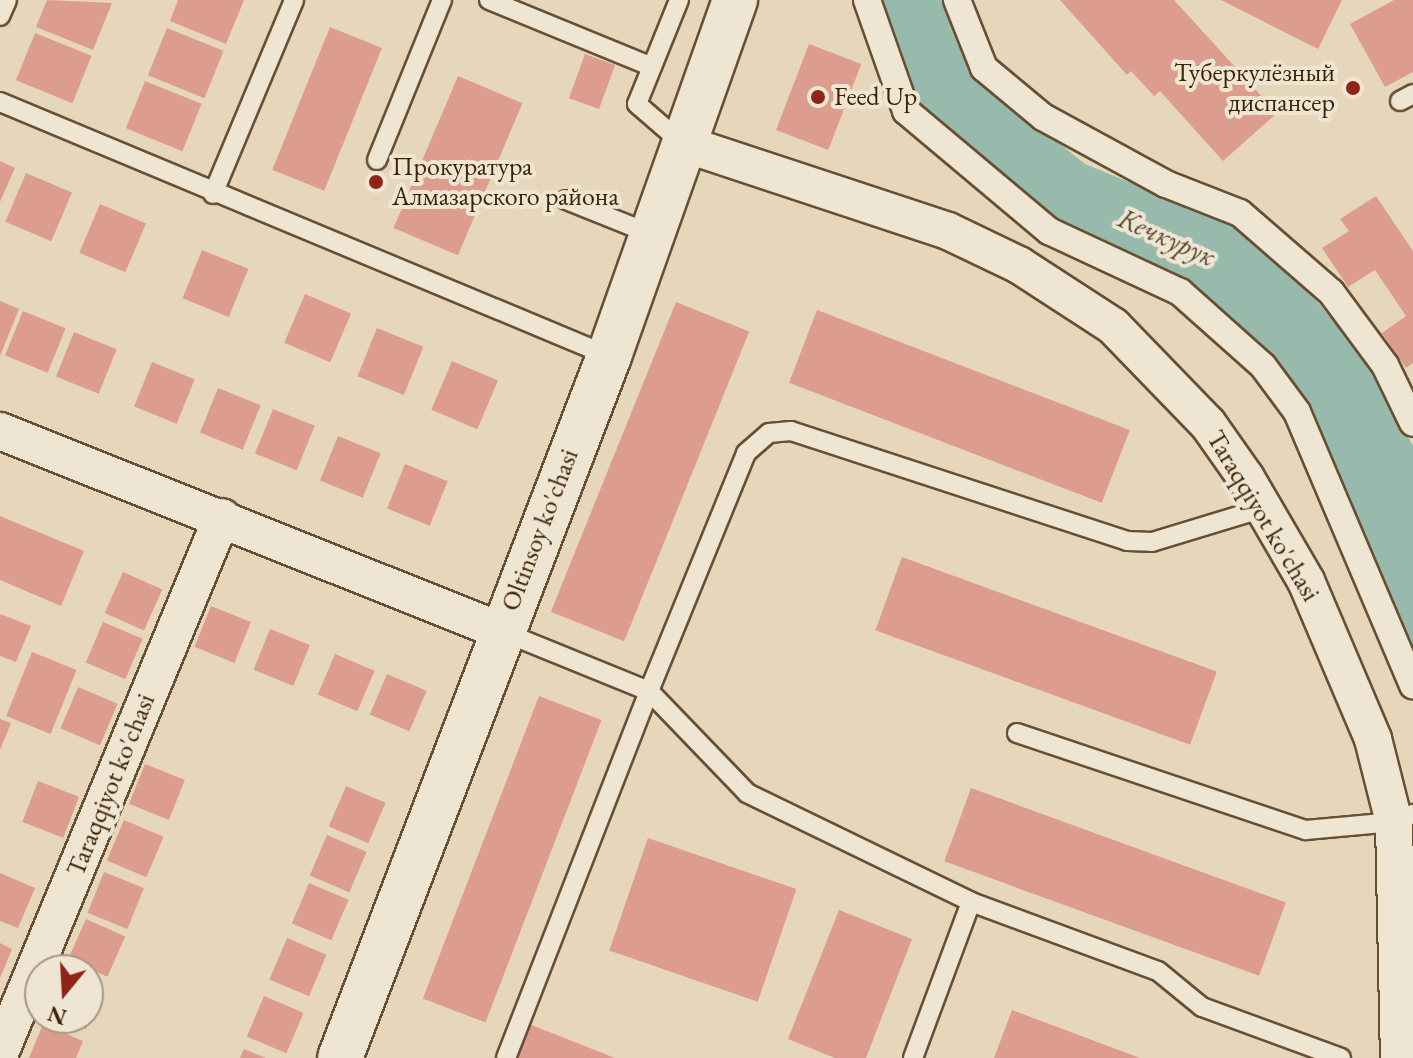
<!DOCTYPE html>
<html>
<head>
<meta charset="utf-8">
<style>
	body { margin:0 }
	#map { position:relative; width:1413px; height:1058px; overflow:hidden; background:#e6d7bc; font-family:"EB Garamond",serif }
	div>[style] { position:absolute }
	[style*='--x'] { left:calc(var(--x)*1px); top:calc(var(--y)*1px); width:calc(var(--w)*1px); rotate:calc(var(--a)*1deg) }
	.water>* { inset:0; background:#97baac }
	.building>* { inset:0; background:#dc9d8e; transform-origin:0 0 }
	.roads { filter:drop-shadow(2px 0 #675031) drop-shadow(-2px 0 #675031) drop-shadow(0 2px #675031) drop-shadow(0 -2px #675031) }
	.service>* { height:18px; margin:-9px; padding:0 9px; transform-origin:9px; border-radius:9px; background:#efe5d3 }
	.pedestrian>* { height:26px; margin:-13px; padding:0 13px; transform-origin:13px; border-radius:13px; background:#efe5d3 }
	.minor>* { height:36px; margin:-18px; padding:0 18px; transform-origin:18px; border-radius:18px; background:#efe5d3 }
	.tertiary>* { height:44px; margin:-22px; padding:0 22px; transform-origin:22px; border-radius:22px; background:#efe5d3 }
	.dots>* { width:22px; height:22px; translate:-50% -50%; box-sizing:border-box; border:4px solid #efe5d3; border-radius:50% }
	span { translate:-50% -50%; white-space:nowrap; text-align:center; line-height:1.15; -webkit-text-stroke:8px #efe5d3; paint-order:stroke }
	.poi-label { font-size:26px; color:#3d2303 }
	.right { translate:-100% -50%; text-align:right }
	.left { translate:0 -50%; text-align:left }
	.street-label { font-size:26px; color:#3d2303 }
	.water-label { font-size:28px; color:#54492d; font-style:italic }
	.north { position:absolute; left:24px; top:954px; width:80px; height:80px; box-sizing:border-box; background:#efe5d3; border:2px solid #a89780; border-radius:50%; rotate:198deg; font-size:22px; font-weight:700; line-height:32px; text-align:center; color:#3d2303 }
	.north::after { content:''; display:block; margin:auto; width:28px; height:36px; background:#8f2418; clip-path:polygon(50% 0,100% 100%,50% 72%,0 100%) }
</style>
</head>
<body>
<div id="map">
	<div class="water">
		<i style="clip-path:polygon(877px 0,943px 0,969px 71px,1085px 164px,1233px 225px,1316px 300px,1369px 365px,1413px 446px,1413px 659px,1271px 364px,1053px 223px,912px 108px)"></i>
	</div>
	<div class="building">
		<i style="clip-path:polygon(47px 0,112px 3px,93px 50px,36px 27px)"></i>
		<i style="clip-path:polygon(178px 0,244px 0,226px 44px,170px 21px)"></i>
		<i style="clip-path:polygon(1060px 0,1174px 0,1277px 113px,1223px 161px,1160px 91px,1154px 96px,1131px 71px,1127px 75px)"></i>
		<i style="clip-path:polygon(1221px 0,1342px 0,1318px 49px)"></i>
		<i style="clip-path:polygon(1394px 0,1413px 0,1413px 72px,1385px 87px,1350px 24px)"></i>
		<i style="left:330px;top:27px;width:56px;height:154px;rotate:22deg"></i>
		<i style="left:167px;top:28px;width:61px;height:51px;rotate:22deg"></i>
		<i style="left:35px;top:33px;width:61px;height:51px;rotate:22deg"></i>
		<i style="left:809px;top:44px;width:56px;height:92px;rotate:21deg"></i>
		<i style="left:585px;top:54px;width:32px;height:47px;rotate:20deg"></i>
		<i style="left:458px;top:76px;width:70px;height:165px;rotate:23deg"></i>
		<i style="left:145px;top:81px;width:61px;height:51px;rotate:22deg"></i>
		<i style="clip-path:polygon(0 161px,15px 168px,0 202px)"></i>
		<i style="left:26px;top:173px;width:50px;height:53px;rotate:23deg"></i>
		<i style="clip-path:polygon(1376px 196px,1413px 251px,1413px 363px,1406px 368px,1382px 333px,1406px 316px,1375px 270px,1348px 287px,1322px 248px,1349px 231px,1340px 219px)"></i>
		<i style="left:100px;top:204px;width:50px;height:53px;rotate:23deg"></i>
		<i style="left:202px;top:250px;width:50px;height:52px;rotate:22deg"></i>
		<i style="left:305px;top:294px;width:50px;height:53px;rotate:23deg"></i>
		<i style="clip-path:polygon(0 301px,19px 309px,0 356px)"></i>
		<i style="left:676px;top:302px;width:79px;height:334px;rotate:22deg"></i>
		<i style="left:817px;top:310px;width:335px;height:78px;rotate:21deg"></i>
		<i style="left:23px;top:311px;width:46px;height:48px;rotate:22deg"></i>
		<i style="left:377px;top:328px;width:50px;height:52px;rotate:22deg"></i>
		<i style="left:74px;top:332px;width:46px;height:48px;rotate:22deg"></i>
		<i style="left:452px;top:361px;width:50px;height:53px;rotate:23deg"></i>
		<i style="left:152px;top:362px;width:46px;height:48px;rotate:22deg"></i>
		<i style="left:218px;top:388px;width:46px;height:48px;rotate:22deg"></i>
		<i style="left:273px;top:409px;width:45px;height:48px;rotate:22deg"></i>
		<i style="left:338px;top:436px;width:46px;height:48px;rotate:22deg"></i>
		<i style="left:405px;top:464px;width:46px;height:48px;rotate:22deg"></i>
		<i style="clip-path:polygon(0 516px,84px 551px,61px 606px,0 580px)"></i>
		<i style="left:902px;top:557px;width:335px;height:78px;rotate:20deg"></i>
		<i style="left:123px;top:572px;width:43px;height:45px;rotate:24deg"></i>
		<i style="left:211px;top:606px;width:43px;height:44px;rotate:22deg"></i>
		<i style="clip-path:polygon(0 614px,31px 626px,16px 662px,0 656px)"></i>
		<i style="left:103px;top:622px;width:43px;height:44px;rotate:23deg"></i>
		<i style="left:270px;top:629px;width:43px;height:44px;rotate:22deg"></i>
		<i style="left:32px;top:652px;width:48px;height:69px;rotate:22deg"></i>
		<i style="left:335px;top:654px;width:43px;height:44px;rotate:23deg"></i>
		<i style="left:387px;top:674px;width:43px;height:44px;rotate:23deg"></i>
		<i style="left:78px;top:687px;width:43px;height:45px;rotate:23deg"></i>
		<i style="left:539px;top:696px;width:67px;height:324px;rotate:21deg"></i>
		<i style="clip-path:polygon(0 719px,11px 723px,0 750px)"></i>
		<i style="left:145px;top:764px;width:43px;height:43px;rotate:22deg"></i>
		<i style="left:38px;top:781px;width:44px;height:44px;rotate:21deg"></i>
		<i style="left:346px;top:786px;width:43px;height:44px;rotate:23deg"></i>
		<i style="left:971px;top:788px;width:335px;height:78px;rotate:20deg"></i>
		<i style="left:124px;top:820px;width:43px;height:44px;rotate:23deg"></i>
		<i style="left:327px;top:835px;width:43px;height:44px;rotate:23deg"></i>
		<i style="left:648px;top:838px;width:157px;height:119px;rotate:19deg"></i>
		<i style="left:104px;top:872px;width:43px;height:44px;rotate:22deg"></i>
		<i style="clip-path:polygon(0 873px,35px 888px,18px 928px,0 921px)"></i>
		<i style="left:309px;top:883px;width:43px;height:44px;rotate:23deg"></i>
		<i style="clip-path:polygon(839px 910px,912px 939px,866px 1058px,835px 1058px,788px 1039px)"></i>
		<i style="left:86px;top:919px;width:43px;height:44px;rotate:24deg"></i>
		<i style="left:287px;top:938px;width:43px;height:45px;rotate:23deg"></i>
		<i style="clip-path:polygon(0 943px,12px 949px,0 978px)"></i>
		<i style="clip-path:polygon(88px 982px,103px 988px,86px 1029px,60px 1018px,88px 1018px)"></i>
		<i style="left:264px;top:996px;width:43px;height:44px;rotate:23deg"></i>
		<i style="clip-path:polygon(1012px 1010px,1140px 1058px,994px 1058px)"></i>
		<i style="clip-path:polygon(43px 1024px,83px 1041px,76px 1058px,29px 1058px)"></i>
		<i style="clip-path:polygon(529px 1024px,615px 1058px,516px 1058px)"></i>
		<i style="clip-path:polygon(244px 1049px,266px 1058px,240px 1058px)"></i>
	</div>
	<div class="roads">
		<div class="service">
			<i style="--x:489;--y:0;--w:176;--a:22.3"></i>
			<i style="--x:679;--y:0;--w:112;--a:112"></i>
			<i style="--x:637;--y:104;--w:60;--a:40.9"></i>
			<i style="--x:0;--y:16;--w:17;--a:-66"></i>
			<i style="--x:1400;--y:101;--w:15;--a:-28"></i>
			<i style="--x:0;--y:102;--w:660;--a:22.64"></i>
			<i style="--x:377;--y:160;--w:173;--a:-67.9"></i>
			<i style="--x:213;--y:194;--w:210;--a:-67.3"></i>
			<i style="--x:566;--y:200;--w:92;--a:21.8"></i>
			<i style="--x:501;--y:631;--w:160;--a:22.1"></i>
			<i style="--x:649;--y:691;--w:257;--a:-67.8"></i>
			<i style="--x:746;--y:453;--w:30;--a:-41"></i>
			<i style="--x:769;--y:433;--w:22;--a:-5"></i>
			<i style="--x:791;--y:431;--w:354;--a:18.1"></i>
			<i style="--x:1127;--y:541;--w:25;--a:2"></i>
			<i style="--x:1152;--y:542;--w:117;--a:-16.9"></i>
			<i style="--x:1017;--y:733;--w:305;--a:18.6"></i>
			<i style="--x:1306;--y:830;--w:88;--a:-5.2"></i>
			<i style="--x:1394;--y:822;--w:21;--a:-23"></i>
			<i style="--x:506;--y:1058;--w:394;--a:-68.7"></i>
			<i style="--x:649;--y:691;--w:141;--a:46.1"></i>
			<i style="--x:747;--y:793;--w:249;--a:25.9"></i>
			<i style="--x:971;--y:902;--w:199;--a:20.3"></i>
			<i style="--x:1158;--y:971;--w:57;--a:39.3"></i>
			<i style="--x:1202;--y:1007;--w:148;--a:20.1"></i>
			<i style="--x:913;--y:1058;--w:166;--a:-69.6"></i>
		</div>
		<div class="pedestrian">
			<i style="--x:867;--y:0;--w:118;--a:70.6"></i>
			<i style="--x:906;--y:111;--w:187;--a:40"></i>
			<i style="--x:1049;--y:231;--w:145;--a:25"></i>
			<i style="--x:1180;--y:292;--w:111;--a:41.7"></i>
			<i style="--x:1263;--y:366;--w:57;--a:53.5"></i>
			<i style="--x:1297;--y:412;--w:297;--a:67"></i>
			<i style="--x:957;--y:0;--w:73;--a:68.3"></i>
			<i style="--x:984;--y:68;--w:77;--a:39.7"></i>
			<i style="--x:1043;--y:117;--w:140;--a:28.6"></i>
			<i style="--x:1166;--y:184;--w:79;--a:21.4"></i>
			<i style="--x:1240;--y:213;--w:121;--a:41"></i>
			<i style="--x:1331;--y:292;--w:91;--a:53.5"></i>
			<i style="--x:1385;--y:365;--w:64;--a:64.2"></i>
		</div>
		<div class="minor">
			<i style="--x:682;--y:143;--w:280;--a:18.3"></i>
			<i style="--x:948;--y:231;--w:79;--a:25.6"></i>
			<i style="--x:1019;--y:265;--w:112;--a:33"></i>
			<i style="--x:1113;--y:326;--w:136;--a:45.9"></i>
			<i style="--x:1208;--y:424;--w:66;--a:54.9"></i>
			<i style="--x:1246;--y:478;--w:119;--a:59.8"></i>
			<i style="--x:1306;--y:581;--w:172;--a:67"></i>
			<i style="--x:1373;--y:739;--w:86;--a:75.8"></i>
			<i style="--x:1394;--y:822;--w:236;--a:88.8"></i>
			<i style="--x:0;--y:431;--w:539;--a:21.76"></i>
			<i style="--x:0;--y:1053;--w:580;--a:-67.5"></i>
		</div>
		<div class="tertiary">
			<i style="--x:340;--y:1058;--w:752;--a:-69.03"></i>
			<i style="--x:609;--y:356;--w:378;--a:-70.5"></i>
		</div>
	</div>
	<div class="dots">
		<i style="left:1353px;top:88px;background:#8f2418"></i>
		<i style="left:818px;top:97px;background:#8f2418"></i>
		<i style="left:376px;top:182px;background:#8f2418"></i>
	</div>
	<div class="poi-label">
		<span class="right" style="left:1335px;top:88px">Туберкулёзный<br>диспансер</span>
		<span class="left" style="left:834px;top:97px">Feed Up</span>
		<span class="left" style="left:392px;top:182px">Прокуратура<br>Алмазарского района</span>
	</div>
	<div class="street-label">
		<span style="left:1263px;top:516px;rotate:59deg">Taraqqiyot ko'chasi</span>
		<span style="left:540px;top:530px;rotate:-69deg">Oltinsoy ko'chasi</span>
		<span style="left:111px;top:785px;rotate:-68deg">Taraqqiyot ko'chasi</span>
	</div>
	<div class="water-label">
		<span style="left:1167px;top:237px;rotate:24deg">Кечкурук</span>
	</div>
	<div class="north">N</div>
</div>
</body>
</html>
